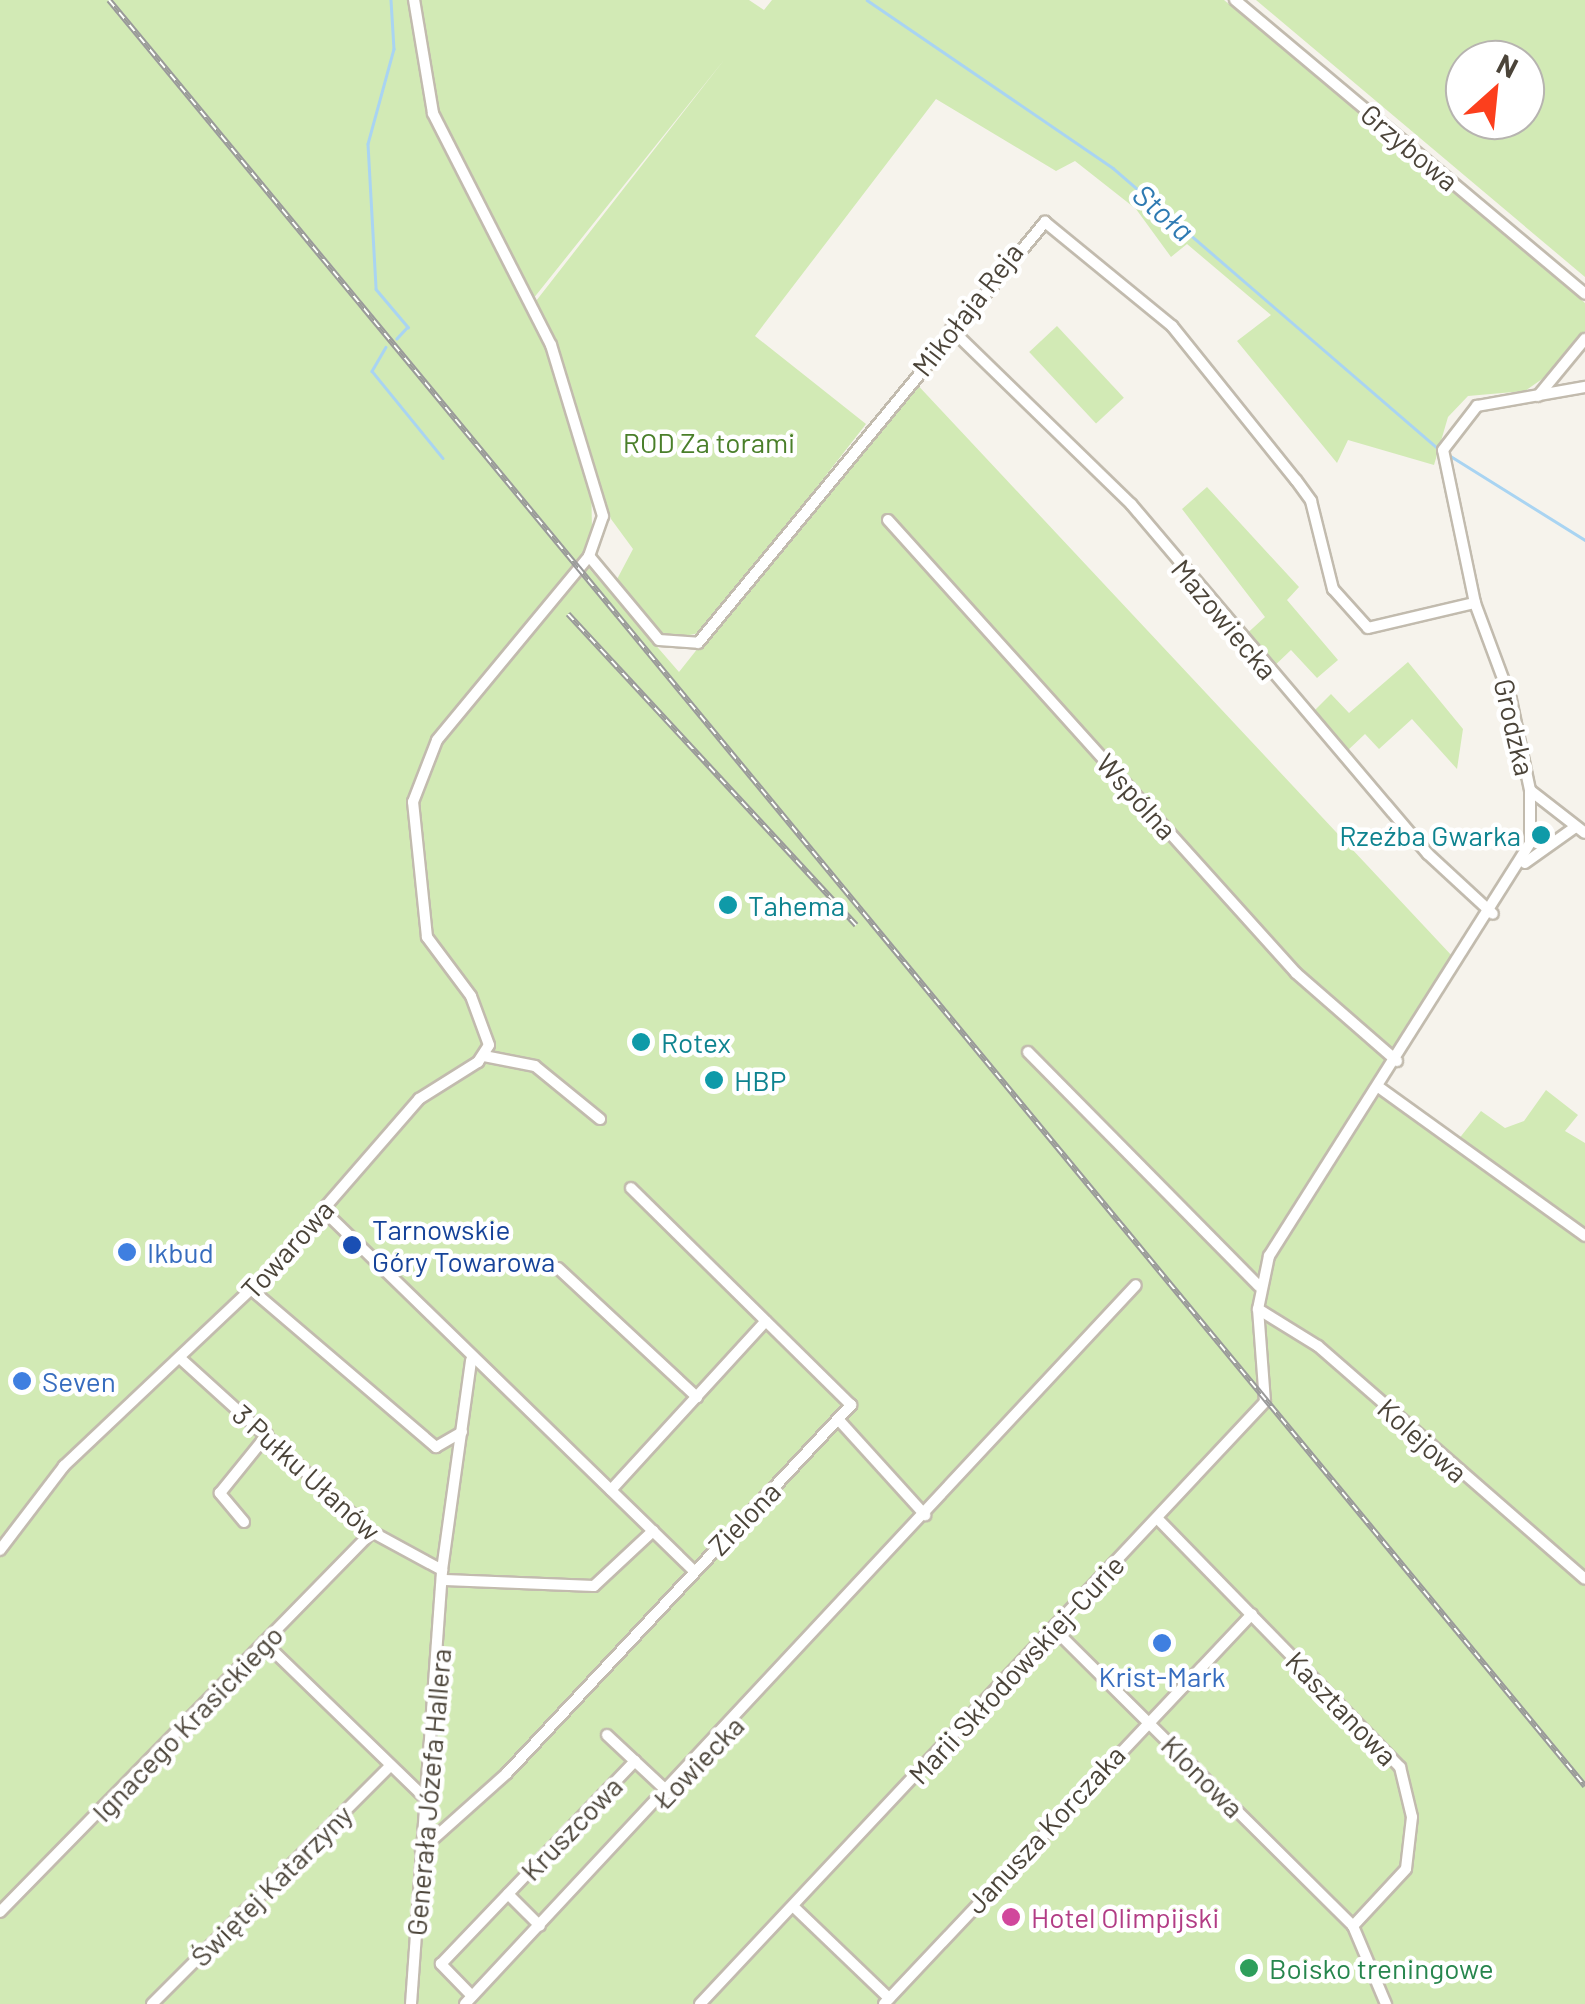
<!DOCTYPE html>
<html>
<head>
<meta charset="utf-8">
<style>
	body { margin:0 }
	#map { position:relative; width:1585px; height:2004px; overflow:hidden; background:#f6f3ec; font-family:Barlow,sans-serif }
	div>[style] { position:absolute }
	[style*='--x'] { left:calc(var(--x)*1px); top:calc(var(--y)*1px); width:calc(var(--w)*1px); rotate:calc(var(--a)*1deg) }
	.green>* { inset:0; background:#d2eab5; transform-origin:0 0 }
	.stream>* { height:2.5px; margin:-1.25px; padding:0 1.25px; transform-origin:1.25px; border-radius:1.25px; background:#a9d4f2 }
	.roads { filter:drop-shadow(2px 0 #c2bbae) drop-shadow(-2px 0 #c2bbae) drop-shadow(0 2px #c2bbae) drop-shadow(0 -2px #c2bbae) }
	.minor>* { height:10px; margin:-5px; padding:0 5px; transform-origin:5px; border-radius:5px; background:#fff }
	.rail>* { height:6px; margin-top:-3px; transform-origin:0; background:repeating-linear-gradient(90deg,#fff 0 8px,#9a9a9a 0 16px); box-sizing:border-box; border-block:2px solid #9a9a9a }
	.dots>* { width:28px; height:28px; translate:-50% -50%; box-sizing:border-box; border:5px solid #fff; border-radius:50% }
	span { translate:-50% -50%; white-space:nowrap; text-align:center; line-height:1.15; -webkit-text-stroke:9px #fff; paint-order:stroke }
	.street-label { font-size:28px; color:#4b4439 }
	.park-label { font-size:28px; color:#4a7f2a }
	.culture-label { font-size:28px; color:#0d838f }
	.right { translate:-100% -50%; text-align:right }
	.left { translate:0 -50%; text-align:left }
	.transit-label { font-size:28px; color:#164399 }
	.shop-label { font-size:28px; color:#366cbe }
	.hotel-label { font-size:28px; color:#b23c85 }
	.leisure-label { font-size:28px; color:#27864d }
	.water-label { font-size:30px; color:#2e7ab2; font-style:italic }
	.north { position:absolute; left:1445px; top:40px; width:100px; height:100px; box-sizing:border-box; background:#fff; border:2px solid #b7b4b0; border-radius:50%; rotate:27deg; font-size:28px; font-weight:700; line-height:40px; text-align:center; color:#4b4439 }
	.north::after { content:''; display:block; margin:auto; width:35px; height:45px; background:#fc3f1d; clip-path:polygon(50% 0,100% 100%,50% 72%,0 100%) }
</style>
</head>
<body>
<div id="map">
	<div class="green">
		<i style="clip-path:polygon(0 0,749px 0,764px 10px,772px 0,1224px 0,1585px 303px,1585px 331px,1552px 372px,1525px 391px,1468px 396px,1448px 417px,1434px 465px,1348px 440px,1337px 463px,1237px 341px,1271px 315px,1187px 244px,1171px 257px,1136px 209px,1075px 161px,1056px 171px,936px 99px,755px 336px,866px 424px,704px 632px,666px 640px,615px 583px,633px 549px,611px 519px,536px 301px,724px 60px,529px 304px,591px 473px,592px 530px,580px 558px,679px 672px,912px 379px,1453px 957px,1370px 1087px,1454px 1145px,1481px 1111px,1505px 1128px,1524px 1121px,1546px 1090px,1578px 1115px,1565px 1131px,1585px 1143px,1585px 2004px,0 2004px)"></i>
		<i style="clip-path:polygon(evenodd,1256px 0,1585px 0,1585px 277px,1256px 0,1465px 60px,1525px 60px,1525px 120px,1465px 120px,1465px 60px)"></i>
		<i style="left:1057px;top:326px;width:98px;height:38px;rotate:47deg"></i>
		<i style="clip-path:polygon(1207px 487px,1299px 587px,1287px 600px,1338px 660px,1317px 678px,1291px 650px,1270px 670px,1242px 638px,1265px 617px,1182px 509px)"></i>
		<i style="clip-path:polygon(1408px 662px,1463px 729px,1457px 769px,1412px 719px,1379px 749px,1365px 734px,1346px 752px,1310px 715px,1331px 694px,1349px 713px)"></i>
	</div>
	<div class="stream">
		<i style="--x:391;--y:0;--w:49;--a:86.5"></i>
		<i style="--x:394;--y:49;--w:98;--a:105.3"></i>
		<i style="--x:368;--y:144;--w:145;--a:86.8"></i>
		<i style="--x:376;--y:289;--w:50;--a:49.9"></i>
		<i style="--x:408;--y:327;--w:16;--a:133"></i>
		<i style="--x:867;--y:0;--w:298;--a:34.3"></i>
		<i style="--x:1113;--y:168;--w:430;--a:40.8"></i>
		<i style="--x:386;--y:347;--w:28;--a:120"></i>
		<i style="--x:372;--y:371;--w:112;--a:50.8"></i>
		<i style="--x:1449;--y:455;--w:160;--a:32"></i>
	</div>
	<div class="roads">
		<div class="minor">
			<i style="--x:1235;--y:0;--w:457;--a:40"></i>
			<i style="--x:951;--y:329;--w:251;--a:44.2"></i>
			<i style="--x:1131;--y:504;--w:459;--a:49.7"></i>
			<i style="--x:1428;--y:854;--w:88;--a:42.7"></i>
			<i style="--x:1538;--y:396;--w:74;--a:-50.5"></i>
			<i style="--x:888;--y:520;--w:610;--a:47.99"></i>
			<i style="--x:1296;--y:973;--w:134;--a:41.1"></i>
			<i style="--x:589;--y:556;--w:109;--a:50.2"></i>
			<i style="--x:659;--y:640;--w:39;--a:4"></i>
			<i style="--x:698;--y:643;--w:546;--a:-50.5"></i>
			<i style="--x:1045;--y:222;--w:164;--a:39.3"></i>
			<i style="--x:1172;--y:326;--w:198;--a:51.2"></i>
			<i style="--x:1296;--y:480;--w:26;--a:54"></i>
			<i style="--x:1311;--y:501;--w:91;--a:76"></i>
			<i style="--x:1333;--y:589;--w:52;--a:48.1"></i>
			<i style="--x:1368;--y:628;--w:110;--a:-13.2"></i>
			<i style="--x:1531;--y:791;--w:68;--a:37.9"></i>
			<i style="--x:1525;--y:863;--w:60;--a:-35.5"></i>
			<i style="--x:1028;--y:1052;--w:329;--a:45.4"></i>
			<i style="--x:484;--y:1056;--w:52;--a:11.1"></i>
			<i style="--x:535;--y:1066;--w:84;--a:39.2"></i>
			<i style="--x:1380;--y:1088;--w:253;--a:35.8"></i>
			<i style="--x:323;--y:1210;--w:518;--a:44.22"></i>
			<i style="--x:558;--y:1268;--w:190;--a:42.9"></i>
			<i style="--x:252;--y:1290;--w:242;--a:40.5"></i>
			<i style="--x:436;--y:1447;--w:30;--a:-30"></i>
			<i style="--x:1258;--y:1309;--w:70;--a:31.7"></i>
			<i style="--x:1318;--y:1346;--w:354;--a:41.1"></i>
			<i style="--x:181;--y:1359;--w:258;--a:42.2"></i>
			<i style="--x:372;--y:1532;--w:80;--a:28.5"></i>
			<i style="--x:838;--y:1419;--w:130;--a:47.8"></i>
			<i style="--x:611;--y:1490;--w:229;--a:-47.5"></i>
			<i style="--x:1157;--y:1518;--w:348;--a:45.7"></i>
			<i style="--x:1400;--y:1767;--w:51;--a:76.5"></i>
			<i style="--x:1412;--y:1817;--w:52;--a:96.6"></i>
			<i style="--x:1406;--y:1869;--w:78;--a:132.9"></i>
			<i style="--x:244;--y:1522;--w:38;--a:-130"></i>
			<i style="--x:220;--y:1493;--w:75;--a:-51"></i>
			<i style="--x:0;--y:1550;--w:106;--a:-52.7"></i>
			<i style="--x:64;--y:1466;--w:279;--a:-43.4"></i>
			<i style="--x:267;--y:1274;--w:232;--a:-49"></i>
			<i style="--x:419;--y:1099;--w:70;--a:-32.1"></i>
			<i style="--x:478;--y:1062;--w:20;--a:-57"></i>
			<i style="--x:489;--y:1045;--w:52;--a:-110.2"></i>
			<i style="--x:471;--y:996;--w:74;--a:-126.7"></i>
			<i style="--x:427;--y:937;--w:136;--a:-95.9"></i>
			<i style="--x:413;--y:802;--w:66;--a:-68.8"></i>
			<i style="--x:437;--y:740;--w:239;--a:-50.4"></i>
			<i style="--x:589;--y:556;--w:42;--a:-70.7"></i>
			<i style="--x:603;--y:516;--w:179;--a:-106.9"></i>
			<i style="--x:551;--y:345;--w:260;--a:-117"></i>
			<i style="--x:433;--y:113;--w:115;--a:-99.5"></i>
			<i style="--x:445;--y:1580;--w:149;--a:2.3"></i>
			<i style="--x:594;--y:1586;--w:81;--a:-43"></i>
			<i style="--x:1053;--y:1628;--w:423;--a:44.8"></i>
			<i style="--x:1353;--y:1926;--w:85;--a:67.1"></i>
			<i style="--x:264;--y:1642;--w:228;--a:44.1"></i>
			<i style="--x:607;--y:1735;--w:85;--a:43.1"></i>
			<i style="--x:421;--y:1850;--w:115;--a:-41.8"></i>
			<i style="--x:507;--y:1773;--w:504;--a:-46.93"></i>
			<i style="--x:851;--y:1405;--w:309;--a:-135.4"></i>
			<i style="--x:508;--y:1894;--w:45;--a:45"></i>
			<i style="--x:794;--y:1907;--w:132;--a:43.8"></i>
			<i style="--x:0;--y:1912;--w:532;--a:-45.61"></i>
			<i style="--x:472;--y:1996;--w:45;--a:-134.1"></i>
			<i style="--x:441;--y:1964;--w:281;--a:-46.3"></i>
			<i style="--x:152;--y:2004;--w:337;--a:-45"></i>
			<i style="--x:411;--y:2004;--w:435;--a:-85.9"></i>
			<i style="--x:442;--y:1570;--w:212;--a:-82.1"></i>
			<i style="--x:465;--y:2004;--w:983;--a:-46.98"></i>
			<i style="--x:700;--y:2004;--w:826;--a:-46.82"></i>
			<i style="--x:1265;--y:1402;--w:93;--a:-94.3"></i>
			<i style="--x:1258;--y:1309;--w:54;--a:-78.3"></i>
			<i style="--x:1269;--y:1256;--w:489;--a:-57.7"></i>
			<i style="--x:1530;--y:843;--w:53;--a:-90"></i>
			<i style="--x:1530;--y:790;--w:92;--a:-101.9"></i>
			<i style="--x:1511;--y:700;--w:103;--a:-110.4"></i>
			<i style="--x:1475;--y:603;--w:156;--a:-101.8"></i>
			<i style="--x:1443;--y:450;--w:56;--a:-52.3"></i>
			<i style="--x:1477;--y:406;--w:110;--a:-10"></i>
			<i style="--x:884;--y:2004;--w:536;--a:-46.66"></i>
		</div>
	</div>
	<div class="rail">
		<i style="--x:109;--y:0;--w:2317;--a:50.43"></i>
		<i style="--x:568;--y:614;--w:424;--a:47.2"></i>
	</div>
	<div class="dots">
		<i style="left:1541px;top:835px;background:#0f9aa8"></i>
		<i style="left:728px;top:905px;background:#0f9aa8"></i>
		<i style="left:641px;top:1042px;background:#0f9aa8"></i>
		<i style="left:714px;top:1080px;background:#0f9aa8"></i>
		<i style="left:352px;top:1245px;background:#1a4fb4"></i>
		<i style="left:127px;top:1252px;background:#3f7fe0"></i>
		<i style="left:22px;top:1381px;background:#3f7fe0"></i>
		<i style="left:1162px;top:1643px;background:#3f7fe0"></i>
		<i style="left:1011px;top:1917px;background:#d1479c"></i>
		<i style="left:1249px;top:1968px;background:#2e9e5b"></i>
	</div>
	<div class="street-label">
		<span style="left:1410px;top:147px;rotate:40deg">Grzybowa</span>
		<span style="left:967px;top:309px;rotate:-52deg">Mikołaja Reja</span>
		<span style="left:1225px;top:619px;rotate:50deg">Mazowiecka</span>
		<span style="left:1515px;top:727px;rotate:77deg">Grodzka</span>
		<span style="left:1137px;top:796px;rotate:48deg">Wspólna</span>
		<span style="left:287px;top:1249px;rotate:-48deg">Towarowa</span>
		<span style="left:1423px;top:1440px;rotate:42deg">Kolejowa</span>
		<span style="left:307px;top:1472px;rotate:42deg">3 Pułku Ułanów</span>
		<span style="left:744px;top:1518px;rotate:-46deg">Zielona</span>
		<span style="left:1016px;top:1669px;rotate:-47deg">Marii Skłodowskiej-Curie</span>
		<span style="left:1342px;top:1708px;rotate:46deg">Kasztanowa</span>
		<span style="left:187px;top:1723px;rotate:-46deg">Ignacego Krasickiego</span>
		<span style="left:698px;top:1762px;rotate:-46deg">Łowiecka</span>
		<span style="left:1203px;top:1776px;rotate:45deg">Klonowa</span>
		<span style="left:428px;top:1792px;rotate:-85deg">Generała Józefa Hallera</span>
		<span style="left:571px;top:1828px;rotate:-46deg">Kruszcowa</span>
		<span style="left:1045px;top:1829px;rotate:-47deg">Janusza Korczaka</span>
		<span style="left:271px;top:1885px;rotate:-45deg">Świętej Katarzyny</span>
	</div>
	<div class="park-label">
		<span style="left:709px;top:442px">ROD Za torami</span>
	</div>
	<div class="culture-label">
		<span class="right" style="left:1521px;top:835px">Rzeźba Gwarka</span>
		<span class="left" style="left:748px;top:905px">Tahema</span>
		<span class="left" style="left:661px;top:1042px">Rotex</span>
		<span class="left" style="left:734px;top:1080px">HBP</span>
	</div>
	<div class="transit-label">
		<span class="left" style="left:372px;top:1245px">Tarnowskie<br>Góry Towarowa</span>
	</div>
	<div class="shop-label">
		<span class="left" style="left:147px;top:1252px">Ikbud</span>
		<span class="left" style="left:42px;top:1381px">Seven</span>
		<span style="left:1162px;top:1676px">Krist-Mark</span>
	</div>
	<div class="hotel-label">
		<span class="left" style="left:1031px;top:1917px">Hotel Olimpijski</span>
	</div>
	<div class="leisure-label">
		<span class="left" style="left:1269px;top:1968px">Boisko treningowe</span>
	</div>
	<div class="water-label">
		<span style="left:1164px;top:212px;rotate:41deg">Stoła</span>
	</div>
	<div class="north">N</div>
</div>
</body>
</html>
